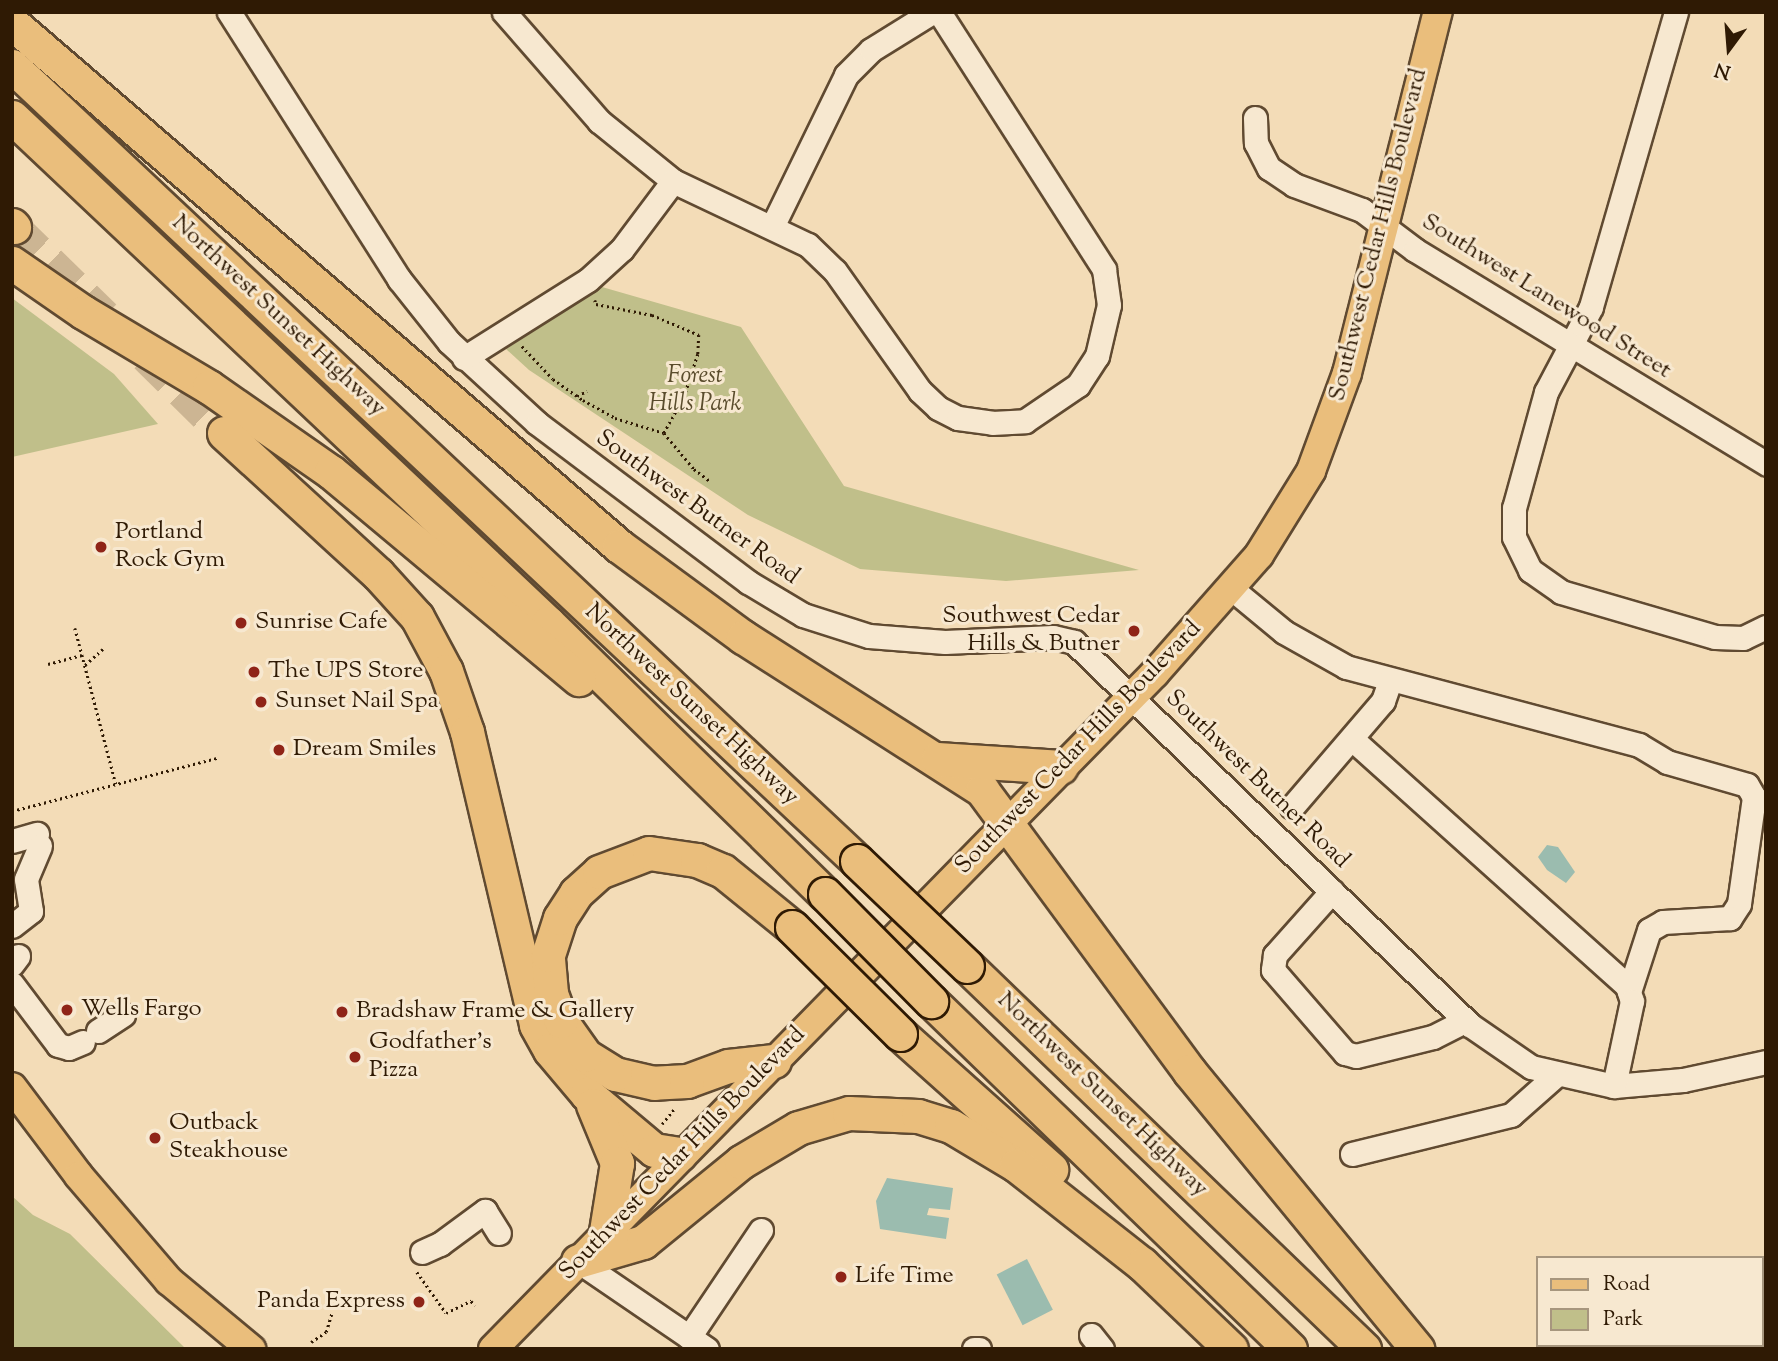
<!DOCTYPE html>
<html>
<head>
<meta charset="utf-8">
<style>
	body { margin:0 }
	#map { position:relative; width:1778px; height:1361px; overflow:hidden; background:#f3dcb7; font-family:"Sorts Mill Goudy",serif }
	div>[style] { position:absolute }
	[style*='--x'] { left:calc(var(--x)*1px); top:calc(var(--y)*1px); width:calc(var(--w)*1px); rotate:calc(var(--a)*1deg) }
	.green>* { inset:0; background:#c0bf8a }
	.water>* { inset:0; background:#9bbcaf; transform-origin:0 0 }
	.highway-tunnel>* { height:33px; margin-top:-16.5px; transform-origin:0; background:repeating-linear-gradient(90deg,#ccb593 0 33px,transparent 0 50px) }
	.path>* { height:2.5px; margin-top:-1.25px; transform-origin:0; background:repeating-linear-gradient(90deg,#2f1a04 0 2px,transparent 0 5.5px) }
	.roads { filter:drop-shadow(2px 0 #604a31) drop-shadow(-2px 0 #604a31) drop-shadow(0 2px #604a31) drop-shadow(0 -2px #604a31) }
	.minor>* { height:23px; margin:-11.5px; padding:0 11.5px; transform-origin:11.5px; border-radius:11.5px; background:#f7e8d0 }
	.major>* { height:28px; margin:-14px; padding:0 14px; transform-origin:14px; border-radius:14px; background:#eabe7c }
	.highway>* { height:33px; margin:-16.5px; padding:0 16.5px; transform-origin:16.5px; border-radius:16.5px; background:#eabe7c }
	.bridges { filter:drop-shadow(2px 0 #2f1a04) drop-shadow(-2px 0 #2f1a04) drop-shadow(0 2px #2f1a04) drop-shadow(0 -2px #2f1a04) }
	.highway-bridge>* { height:33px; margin:-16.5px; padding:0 16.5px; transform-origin:16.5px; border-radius:16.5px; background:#eabe7c }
	.dots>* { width:19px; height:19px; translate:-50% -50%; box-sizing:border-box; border:4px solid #f7e8d0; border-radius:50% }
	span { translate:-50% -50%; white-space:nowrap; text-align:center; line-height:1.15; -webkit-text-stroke:6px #f7e8d0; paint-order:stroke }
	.street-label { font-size:24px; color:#2f1a04 }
	.park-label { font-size:24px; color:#5a4c2c; font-style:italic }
	.poi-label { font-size:24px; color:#2f1a04 }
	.left { translate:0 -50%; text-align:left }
	.right { translate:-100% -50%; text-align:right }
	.frame { position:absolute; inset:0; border:14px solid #2f1a04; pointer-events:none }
	.legend { position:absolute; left:1536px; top:1256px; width:228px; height:91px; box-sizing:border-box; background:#f7e8d0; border:2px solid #a7967e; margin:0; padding:9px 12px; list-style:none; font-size:21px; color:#2f1a04 }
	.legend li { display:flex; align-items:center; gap:14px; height:35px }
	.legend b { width:35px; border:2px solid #a7967e }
	.north { position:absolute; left:1694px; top:14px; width:70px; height:70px; -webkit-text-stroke:5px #f7e8d0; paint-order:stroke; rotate:196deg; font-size:19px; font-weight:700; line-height:28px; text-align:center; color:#2f1a04 }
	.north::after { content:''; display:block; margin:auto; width:24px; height:32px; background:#2f1a04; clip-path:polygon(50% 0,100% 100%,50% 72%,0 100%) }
</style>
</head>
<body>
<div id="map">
	<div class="green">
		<i style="clip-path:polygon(602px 287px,741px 327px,844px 486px,1139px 570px,1006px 581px,860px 569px,748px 515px,529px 370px,506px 349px)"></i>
		<i style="clip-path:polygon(12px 298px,114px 374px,158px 424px,12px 457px)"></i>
		<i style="clip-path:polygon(12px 1196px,33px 1215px,70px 1234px,186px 1349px,12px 1349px)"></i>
	</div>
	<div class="water">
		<i style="clip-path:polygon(1547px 845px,1558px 847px,1575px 872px,1566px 883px,1547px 870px,1538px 857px)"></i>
		<i style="clip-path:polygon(887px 1178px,953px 1188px,950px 1210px,929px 1208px,927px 1215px,949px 1218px,946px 1239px,880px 1229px,876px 1201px)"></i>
		<i style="left:1027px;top:1259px;width:57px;height:34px;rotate:63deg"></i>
	</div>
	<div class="highway-tunnel">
		<i style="--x:14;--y:227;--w:127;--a:44.4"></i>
		<i style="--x:146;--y:356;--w:110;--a:44.6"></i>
	</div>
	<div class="path">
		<i style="--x:595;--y:300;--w:4;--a:76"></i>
		<i style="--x:596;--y:304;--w:57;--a:11.1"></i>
		<i style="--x:652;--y:315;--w:51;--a:23.1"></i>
		<i style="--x:699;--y:335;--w:19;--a:93"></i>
		<i style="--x:698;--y:354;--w:46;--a:107.7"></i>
		<i style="--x:684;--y:398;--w:40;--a:119.7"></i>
		<i style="--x:522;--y:346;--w:45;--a:46.8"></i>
		<i style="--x:553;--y:379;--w:37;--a:35"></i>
		<i style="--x:583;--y:400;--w:37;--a:29"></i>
		<i style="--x:615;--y:418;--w:51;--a:17"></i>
		<i style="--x:664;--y:433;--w:47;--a:50.2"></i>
		<i style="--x:694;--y:469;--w:20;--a:37"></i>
		<i style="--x:577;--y:396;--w:11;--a:-27"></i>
		<i style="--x:75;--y:628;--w:161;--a:75.3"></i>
		<i style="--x:48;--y:664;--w:35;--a:-15"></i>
		<i style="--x:85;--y:665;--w:24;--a:-42"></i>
		<i style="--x:12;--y:811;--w:212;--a:-14.5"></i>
		<i style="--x:662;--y:1124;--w:21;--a:-51"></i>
		<i style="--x:417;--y:1272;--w:50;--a:54.7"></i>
		<i style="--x:446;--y:1313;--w:28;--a:-26"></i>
		<i style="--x:471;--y:1301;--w:6;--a:45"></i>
		<i style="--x:311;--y:1342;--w:18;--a:-34"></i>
		<i style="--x:326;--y:1332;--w:21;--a:-73"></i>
	</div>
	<div class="roads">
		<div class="minor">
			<i style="--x:229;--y:12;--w:317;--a:57.5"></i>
			<i style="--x:399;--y:279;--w:80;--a:51.6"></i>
			<i style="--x:449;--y:342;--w:120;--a:42.6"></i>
			<i style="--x:537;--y:423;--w:264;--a:37"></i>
			<i style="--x:748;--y:582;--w:64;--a:31"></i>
			<i style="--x:803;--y:615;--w:69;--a:17.7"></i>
			<i style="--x:869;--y:636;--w:76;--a:4.5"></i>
			<i style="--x:945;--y:642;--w:108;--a:-2.7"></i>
			<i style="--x:1053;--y:637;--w:22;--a:13"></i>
			<i style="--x:1074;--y:642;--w:551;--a:44.04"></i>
			<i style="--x:1470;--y:1025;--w:74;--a:34.5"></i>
			<i style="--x:1531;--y:1067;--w:85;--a:12.9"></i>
			<i style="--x:1614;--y:1086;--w:69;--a:-5"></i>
			<i style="--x:1683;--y:1080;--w:85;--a:-12.2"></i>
			<i style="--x:504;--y:12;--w:145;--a:48.9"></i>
			<i style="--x:599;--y:121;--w:95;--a:39"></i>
			<i style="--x:673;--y:181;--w:149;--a:25.4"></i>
			<i style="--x:808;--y:245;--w:37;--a:44"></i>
			<i style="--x:835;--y:271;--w:147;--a:54.7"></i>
			<i style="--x:920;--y:391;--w:25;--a:43"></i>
			<i style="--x:938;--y:408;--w:22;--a:27"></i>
			<i style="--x:958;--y:418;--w:34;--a:8"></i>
			<i style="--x:992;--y:423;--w:33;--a:-3"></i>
			<i style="--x:1025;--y:421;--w:64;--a:-34.2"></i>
			<i style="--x:1078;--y:385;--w:35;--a:-57"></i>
			<i style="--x:1097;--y:356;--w:52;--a:-76.8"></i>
			<i style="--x:1109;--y:305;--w:36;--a:-98"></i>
			<i style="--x:1104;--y:269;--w:305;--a:-122.7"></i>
			<i style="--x:1676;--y:12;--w:307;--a:106.1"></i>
			<i style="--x:1591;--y:307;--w:96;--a:117.9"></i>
			<i style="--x:1546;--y:392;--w:120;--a:105.4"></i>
			<i style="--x:1514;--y:508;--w:29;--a:90"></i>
			<i style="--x:1514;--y:537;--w:37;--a:64"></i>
			<i style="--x:1530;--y:570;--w:38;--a:35"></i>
			<i style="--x:1561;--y:592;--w:160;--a:16.3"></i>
			<i style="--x:1715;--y:637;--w:28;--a:2"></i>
			<i style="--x:1743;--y:638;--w:25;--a:-26"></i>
			<i style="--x:1255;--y:118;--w:25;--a:88"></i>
			<i style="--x:1256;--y:143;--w:28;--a:63"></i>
			<i style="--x:1269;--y:168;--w:30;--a:34"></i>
			<i style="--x:1294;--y:185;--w:72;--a:20.2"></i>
			<i style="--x:1362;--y:210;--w:66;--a:37"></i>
			<i style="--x:1415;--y:250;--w:411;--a:31.3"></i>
			<i style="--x:772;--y:227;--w:169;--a:-64"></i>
			<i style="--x:846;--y:75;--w:35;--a:-45"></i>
			<i style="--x:871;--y:50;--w:72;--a:-31.9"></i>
			<i style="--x:464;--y:358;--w:146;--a:-32.2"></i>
			<i style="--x:588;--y:280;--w:46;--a:-42.4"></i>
			<i style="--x:622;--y:249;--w:85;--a:-53.1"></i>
			<i style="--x:1232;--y:589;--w:67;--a:39.6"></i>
			<i style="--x:1284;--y:632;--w:71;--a:29.4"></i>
			<i style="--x:1346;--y:667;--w:303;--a:14.9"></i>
			<i style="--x:1639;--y:745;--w:33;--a:31"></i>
			<i style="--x:1667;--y:762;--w:83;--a:16"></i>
			<i style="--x:1747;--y:785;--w:14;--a:60"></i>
			<i style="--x:1754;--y:797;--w:108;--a:98"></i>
			<i style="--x:1739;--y:904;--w:17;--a:123"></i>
			<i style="--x:1730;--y:918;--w:67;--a:176.6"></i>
			<i style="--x:1663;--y:922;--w:16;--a:150"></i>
			<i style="--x:1649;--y:930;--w:65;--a:107.9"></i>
			<i style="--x:1352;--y:739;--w:370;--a:41.9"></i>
			<i style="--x:1627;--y:986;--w:16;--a:72"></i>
			<i style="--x:1632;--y:1001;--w:87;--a:102"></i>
			<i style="--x:1292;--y:807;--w:140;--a:-49.4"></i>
			<i style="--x:1383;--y:701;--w:21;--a:-71"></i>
			<i style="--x:12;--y:841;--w:26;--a:-16"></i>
			<i style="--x:1332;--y:891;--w:86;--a:131.7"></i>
			<i style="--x:1275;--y:955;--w:15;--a:98"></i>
			<i style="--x:1273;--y:970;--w:110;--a:49.1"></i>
			<i style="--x:1345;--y:1053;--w:11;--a:15"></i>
			<i style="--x:1356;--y:1056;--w:79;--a:-13.9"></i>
			<i style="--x:1433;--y:1037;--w:36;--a:-27"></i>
			<i style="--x:12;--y:926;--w:24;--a:-38"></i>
			<i style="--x:31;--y:911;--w:32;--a:-99"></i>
			<i style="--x:26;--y:879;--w:36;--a:-67"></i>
			<i style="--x:12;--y:964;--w:10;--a:-53"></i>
			<i style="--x:12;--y:984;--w:76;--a:53"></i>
			<i style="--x:58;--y:1045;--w:11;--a:15"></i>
			<i style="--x:69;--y:1048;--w:15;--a:-23"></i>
			<i style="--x:98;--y:1031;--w:30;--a:-33"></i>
			<i style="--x:1352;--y:1154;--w:164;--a:-13.8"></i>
			<i style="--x:1511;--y:1115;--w:59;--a:-41.6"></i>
			<i style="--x:422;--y:1252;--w:20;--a:-24"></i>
			<i style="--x:440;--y:1244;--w:56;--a:-36.3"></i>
			<i style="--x:485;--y:1211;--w:26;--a:58"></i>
			<i style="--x:578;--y:1261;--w:156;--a:34.3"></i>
			<i style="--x:1762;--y:1319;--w:4;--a:-27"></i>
			<i style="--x:1091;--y:1335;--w:18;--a:52"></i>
			<i style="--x:689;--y:1337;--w:129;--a:-56.1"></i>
			<i style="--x:974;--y:1349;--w:5;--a:0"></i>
			<i style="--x:1740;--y:1349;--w:4;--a:-63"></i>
		</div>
		<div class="major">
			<i style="--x:12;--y:1087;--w:111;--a:53"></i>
			<i style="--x:79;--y:1176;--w:138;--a:49.4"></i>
			<i style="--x:169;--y:1281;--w:107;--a:39.7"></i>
			<i style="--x:493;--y:1349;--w:946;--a:-45.6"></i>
			<i style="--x:1155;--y:673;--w:157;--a:-48.6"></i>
			<i style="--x:1259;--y:555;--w:99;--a:-58.2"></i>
			<i style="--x:1311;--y:471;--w:104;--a:-69.8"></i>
			<i style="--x:1347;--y:373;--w:372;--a:-75.9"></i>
		</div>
		<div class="highway">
			<i style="--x:12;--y:23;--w:801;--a:40.75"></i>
			<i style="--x:619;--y:546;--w:154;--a:36.3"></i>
			<i style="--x:743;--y:637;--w:284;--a:32.6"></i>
			<i style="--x:982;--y:790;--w:349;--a:53.6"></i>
			<i style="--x:1189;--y:1071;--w:360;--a:50.6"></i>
			<i style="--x:12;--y:66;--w:1160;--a:43.25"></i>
			<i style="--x:12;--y:117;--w:737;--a:43.35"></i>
			<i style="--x:548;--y:623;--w:388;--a:44.4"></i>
			<i style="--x:12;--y:225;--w:3;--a:45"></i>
			<i style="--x:12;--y:263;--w:86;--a:34.6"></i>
			<i style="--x:83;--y:312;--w:147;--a:30.8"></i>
			<i style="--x:209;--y:387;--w:149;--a:34.9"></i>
			<i style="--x:331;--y:472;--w:323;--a:39.9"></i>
			<i style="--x:224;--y:433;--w:209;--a:42.5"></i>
			<i style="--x:378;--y:574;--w:58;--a:47.8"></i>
			<i style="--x:417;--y:617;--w:61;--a:61.8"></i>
			<i style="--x:446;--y:671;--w:65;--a:71"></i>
			<i style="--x:467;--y:732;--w:301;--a:76.7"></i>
			<i style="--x:536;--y:1025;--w:29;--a:61"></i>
			<i style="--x:550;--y:1050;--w:57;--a:49.9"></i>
			<i style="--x:587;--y:1094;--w:87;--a:39.9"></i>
			<i style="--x:654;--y:1150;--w:26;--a:9"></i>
			<i style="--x:938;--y:759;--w:123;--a:3.7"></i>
			<i style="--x:967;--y:966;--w:552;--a:43.97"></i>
			<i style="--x:931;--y:1001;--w:500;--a:44.1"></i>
			<i style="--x:900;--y:1034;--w:203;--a:41.8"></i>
			<i style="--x:774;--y:1061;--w:46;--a:173.8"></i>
			<i style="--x:728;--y:1066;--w:44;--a:159.9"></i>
			<i style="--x:687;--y:1081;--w:33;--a:177"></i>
			<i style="--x:654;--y:1083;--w:40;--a:-167"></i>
			<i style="--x:615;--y:1074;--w:36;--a:-148"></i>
			<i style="--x:585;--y:1055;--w:42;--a:-125.2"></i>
			<i style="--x:561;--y:1021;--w:30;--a:-110"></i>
			<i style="--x:551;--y:993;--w:38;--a:-95"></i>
			<i style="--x:548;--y:955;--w:39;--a:-72"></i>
			<i style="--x:560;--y:918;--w:30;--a:-57"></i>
			<i style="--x:576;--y:893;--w:31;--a:-42"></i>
			<i style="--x:599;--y:872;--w:53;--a:-20.8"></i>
			<i style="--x:649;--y:853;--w:49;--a:8.3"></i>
			<i style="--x:697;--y:860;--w:28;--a:23"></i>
			<i style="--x:723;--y:871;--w:89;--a:39.1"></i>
			<i style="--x:593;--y:1105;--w:63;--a:67.5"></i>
			<i style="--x:617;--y:1163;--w:69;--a:99.2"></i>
			<i style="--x:578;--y:1261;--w:68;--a:-16.3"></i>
			<i style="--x:643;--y:1242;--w:127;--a:-39.2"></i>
			<i style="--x:741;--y:1162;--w:66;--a:-30.8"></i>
			<i style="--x:798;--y:1128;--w:53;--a:-16.4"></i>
			<i style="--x:849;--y:1113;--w:69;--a:2.5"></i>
			<i style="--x:918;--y:1116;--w:34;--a:17"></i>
			<i style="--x:951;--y:1126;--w:76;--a:31"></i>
			<i style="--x:1016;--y:1165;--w:160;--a:38.2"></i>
			<i style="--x:1142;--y:1264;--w:123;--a:43.7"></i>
		</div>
	</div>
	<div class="bridges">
		<div class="highway-bridge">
			<i style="--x:857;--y:861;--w:152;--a:43.7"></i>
			<i style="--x:825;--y:894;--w:151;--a:45.3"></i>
			<i style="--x:792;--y:927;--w:152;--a:44.7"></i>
		</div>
	</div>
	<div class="dots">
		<i style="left:101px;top:547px;background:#8f2418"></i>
		<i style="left:241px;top:623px;background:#8f2418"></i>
		<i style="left:1134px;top:631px;background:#8f2418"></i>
		<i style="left:254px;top:672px;background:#8f2418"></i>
		<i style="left:261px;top:702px;background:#8f2418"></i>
		<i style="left:279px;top:750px;background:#8f2418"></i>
		<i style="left:67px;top:1010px;background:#8f2418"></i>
		<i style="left:342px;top:1012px;background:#8f2418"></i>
		<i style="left:355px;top:1057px;background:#8f2418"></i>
		<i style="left:155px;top:1138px;background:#8f2418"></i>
		<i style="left:841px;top:1277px;background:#8f2418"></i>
		<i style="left:419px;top:1302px;background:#8f2418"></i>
	</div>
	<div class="street-label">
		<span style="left:1379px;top:235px;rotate:-76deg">Southwest Cedar Hills Boulevard</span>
		<span style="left:1546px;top:297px;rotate:32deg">Southwest Lanewood Street</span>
		<span style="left:278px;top:316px;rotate:43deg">Northwest Sunset Highway</span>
		<span style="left:697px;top:508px;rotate:36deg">Southwest Butner Road</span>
		<span style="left:691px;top:705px;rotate:43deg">Northwest Sunset Highway</span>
		<span style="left:1079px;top:748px;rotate:-46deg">Southwest Cedar Hills Boulevard</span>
		<span style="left:1257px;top:780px;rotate:44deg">Southwest Butner Road</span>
		<span style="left:1102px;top:1095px;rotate:44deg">Northwest Sunset Highway</span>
		<span style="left:683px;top:1154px;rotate:-46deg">Southwest Cedar Hills Boulevard</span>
	</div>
	<div class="park-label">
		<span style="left:695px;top:391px">Forest<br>Hills Park</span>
	</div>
	<div class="poi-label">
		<span class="left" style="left:115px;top:547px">Portland<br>Rock Gym</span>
		<span class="right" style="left:1120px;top:631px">Southwest Cedar<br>Hills &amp; Butner</span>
		<span class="left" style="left:255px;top:623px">Sunrise Cafe</span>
		<span class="left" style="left:268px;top:672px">The UPS Store</span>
		<span class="left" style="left:275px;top:702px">Sunset Nail Spa</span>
		<span class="left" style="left:293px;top:750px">Dream Smiles</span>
		<span class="left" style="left:81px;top:1010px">Wells Fargo</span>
		<span class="left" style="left:356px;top:1012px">Bradshaw Frame &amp; Gallery</span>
		<span class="left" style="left:369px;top:1057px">Godfather's<br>Pizza</span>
		<span class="left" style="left:169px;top:1138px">Outback<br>Steakhouse</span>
		<span class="left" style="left:855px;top:1277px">Life Time</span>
		<span class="right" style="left:405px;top:1302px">Panda Express</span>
	</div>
	<div class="frame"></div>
	<ul class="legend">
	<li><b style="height:9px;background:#eabe7c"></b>Road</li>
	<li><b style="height:19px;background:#c0bf8a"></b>Park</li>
	</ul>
	<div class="north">N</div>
</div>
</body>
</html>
